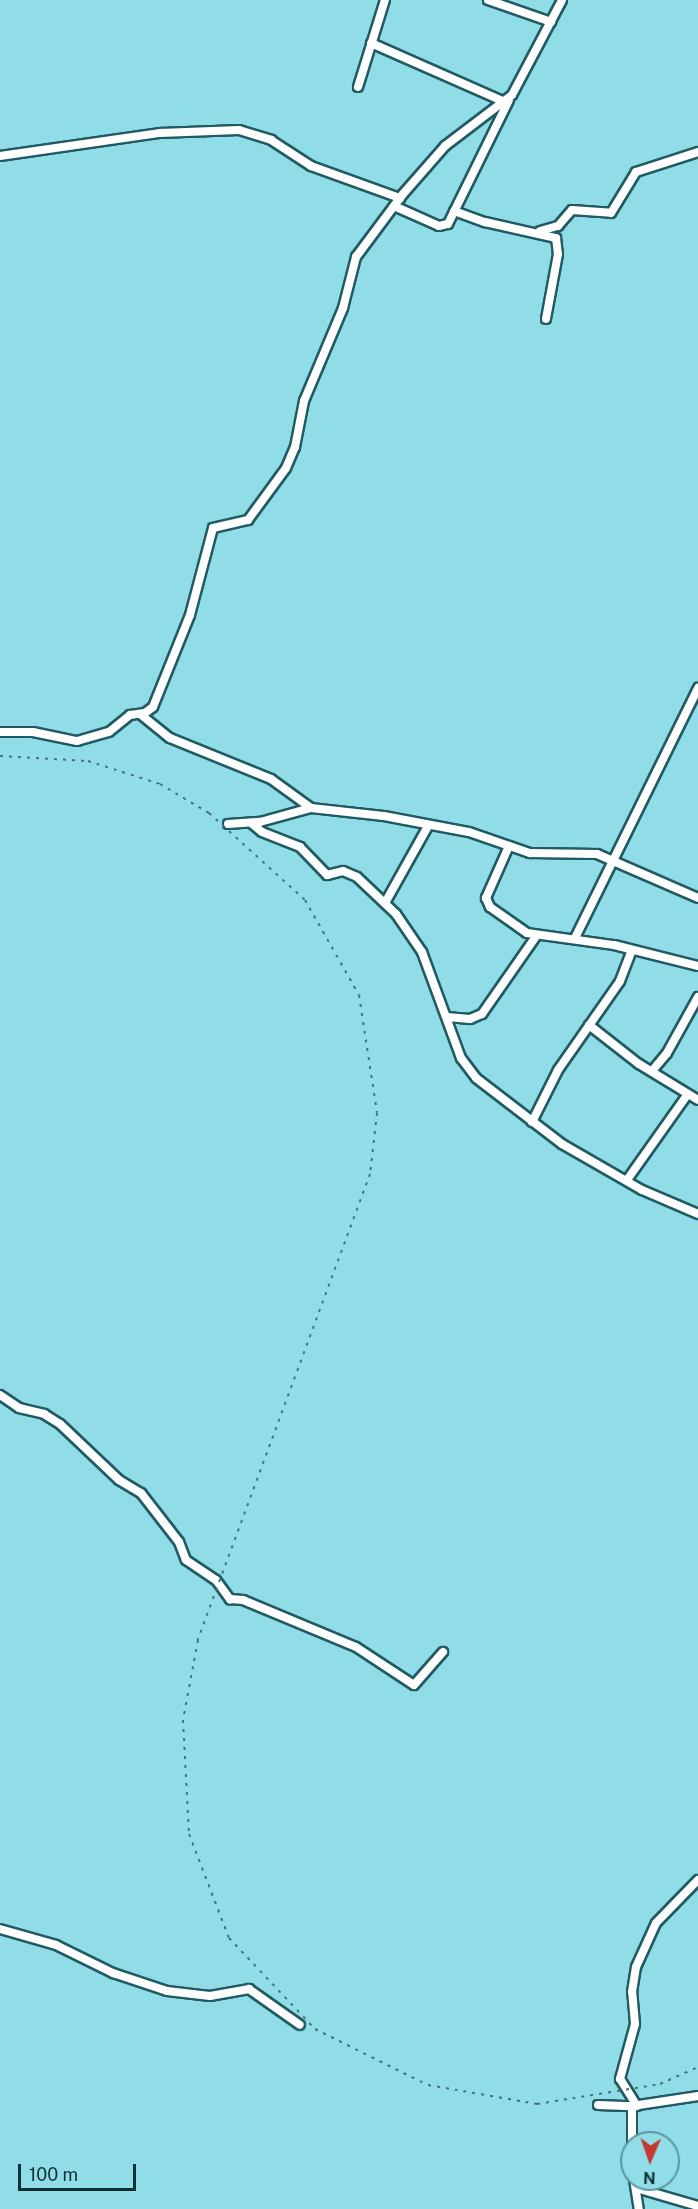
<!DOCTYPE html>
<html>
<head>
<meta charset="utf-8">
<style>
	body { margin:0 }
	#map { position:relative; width:698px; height:2209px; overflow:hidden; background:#90dce7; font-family:"Public Sans",sans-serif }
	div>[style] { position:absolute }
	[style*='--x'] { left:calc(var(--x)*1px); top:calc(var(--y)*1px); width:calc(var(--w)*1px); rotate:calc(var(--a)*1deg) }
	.roads { filter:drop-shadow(2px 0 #205b63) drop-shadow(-2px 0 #205b63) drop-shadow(0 2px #205b63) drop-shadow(0 -2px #205b63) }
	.minor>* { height:8px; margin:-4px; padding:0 4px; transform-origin:4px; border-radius:4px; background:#fff }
	.rail>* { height:2px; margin-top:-1px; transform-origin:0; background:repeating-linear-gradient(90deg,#43747c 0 3px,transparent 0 9px) }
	span { translate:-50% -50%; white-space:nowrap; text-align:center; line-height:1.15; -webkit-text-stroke:4.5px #90dce7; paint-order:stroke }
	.north { position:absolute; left:620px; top:2131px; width:60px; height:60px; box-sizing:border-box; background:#90dce7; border:2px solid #5c979f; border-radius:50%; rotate:182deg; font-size:16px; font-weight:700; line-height:24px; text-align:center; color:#0f2f34 }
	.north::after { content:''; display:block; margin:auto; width:21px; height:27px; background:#c63831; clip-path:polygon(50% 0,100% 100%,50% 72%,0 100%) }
	.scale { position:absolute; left:18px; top:2164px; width:118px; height:27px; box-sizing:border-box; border:3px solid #0f2f34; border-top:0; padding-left:8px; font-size:18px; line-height:21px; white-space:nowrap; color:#0f2f34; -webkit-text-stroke:4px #90dce7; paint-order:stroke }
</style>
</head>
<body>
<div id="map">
	<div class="roads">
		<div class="minor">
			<i style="--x:488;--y:0;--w:67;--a:19.2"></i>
			<i style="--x:371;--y:43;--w:146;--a:23.8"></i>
			<i style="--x:358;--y:87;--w:91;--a:-72.8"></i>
			<i style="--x:0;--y:156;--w:162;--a:-8.2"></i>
			<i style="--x:160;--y:133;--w:79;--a:-2.2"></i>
			<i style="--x:239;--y:130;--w:34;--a:17"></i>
			<i style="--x:271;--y:140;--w:48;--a:33"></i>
			<i style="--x:311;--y:166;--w:95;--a:19.8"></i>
			<i style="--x:394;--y:206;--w:49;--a:24"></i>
			<i style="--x:439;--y:226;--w:9;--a:-13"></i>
			<i style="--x:448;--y:224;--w:138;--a:-63.8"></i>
			<i style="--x:454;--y:211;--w:33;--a:20"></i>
			<i style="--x:485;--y:222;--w:73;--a:12.7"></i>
			<i style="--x:556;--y:238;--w:16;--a:83"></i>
			<i style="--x:558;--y:254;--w:66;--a:100.5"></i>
			<i style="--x:540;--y:231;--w:19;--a:-16"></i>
			<i style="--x:558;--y:226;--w:21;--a:-49"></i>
			<i style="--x:572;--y:210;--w:39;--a:4"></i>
			<i style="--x:611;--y:213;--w:48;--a:-58.6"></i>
			<i style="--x:636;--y:172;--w:65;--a:-17.9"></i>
			<i style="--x:140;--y:714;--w:38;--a:39"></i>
			<i style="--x:170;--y:738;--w:109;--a:22.1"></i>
			<i style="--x:271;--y:779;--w:49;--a:35.9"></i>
			<i style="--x:0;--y:732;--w:33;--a:0"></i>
			<i style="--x:33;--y:732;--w:45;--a:11.6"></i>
			<i style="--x:77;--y:741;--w:33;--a:-16"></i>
			<i style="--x:109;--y:732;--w:27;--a:-39"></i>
			<i style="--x:130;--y:715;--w:15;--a:-8"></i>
			<i style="--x:145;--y:713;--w:10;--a:-37"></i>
			<i style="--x:153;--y:707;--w:99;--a:-68.1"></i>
			<i style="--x:190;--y:615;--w:90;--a:-75.2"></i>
			<i style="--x:213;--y:528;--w:36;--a:-13"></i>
			<i style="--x:248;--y:520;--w:64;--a:-53.8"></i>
			<i style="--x:286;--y:468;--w:23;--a:-67"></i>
			<i style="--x:295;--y:447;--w:47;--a:-78.9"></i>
			<i style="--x:304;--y:401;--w:101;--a:-67.2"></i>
			<i style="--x:343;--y:308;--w:53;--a:-75.7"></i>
			<i style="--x:356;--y:257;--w:79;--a:-53.3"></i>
			<i style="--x:403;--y:194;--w:64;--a:-48.8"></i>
			<i style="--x:445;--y:146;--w:84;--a:-37.3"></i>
			<i style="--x:512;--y:95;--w:107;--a:-62.2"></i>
			<i style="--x:251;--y:823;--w:14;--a:39"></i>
			<i style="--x:262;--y:832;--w:41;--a:21.5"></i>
			<i style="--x:300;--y:847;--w:39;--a:46"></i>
			<i style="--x:327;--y:875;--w:16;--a:-14"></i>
			<i style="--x:343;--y:871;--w:15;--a:23"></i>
			<i style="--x:357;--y:877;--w:54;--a:43.5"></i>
			<i style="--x:396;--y:914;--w:46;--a:55.6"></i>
			<i style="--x:422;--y:952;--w:113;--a:69.8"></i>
			<i style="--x:461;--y:1058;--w:25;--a:53"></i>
			<i style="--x:476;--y:1078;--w:108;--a:37.5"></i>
			<i style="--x:562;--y:1144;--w:92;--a:29.9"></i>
			<i style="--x:642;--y:1190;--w:61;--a:23.2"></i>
			<i style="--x:228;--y:824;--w:32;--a:-4"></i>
			<i style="--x:260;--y:822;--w:53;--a:-15.4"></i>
			<i style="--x:311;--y:808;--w:73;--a:6.3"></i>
			<i style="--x:384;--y:816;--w:86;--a:10.7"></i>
			<i style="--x:469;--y:832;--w:65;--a:19"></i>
			<i style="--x:530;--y:853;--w:67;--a:0.9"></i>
			<i style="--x:597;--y:854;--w:110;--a:23.5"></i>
			<i style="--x:509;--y:846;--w:57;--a:113.9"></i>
			<i style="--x:486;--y:898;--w:10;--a:66"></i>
			<i style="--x:490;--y:907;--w:45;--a:35.1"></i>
			<i style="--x:527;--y:933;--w:88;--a:7.9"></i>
			<i style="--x:614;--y:945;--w:87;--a:14"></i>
			<i style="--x:385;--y:903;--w:88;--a:-60.8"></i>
			<i style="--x:575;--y:938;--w:279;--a:-63.8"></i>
			<i style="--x:447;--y:1017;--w:23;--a:5"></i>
			<i style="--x:470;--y:1019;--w:13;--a:-23"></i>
			<i style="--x:482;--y:1014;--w:96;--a:-55.2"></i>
			<i style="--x:589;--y:1025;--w:63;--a:38"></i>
			<i style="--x:639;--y:1064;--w:69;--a:31.4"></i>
			<i style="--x:652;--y:1071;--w:23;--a:-50"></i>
			<i style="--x:667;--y:1053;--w:64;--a:-61"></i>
			<i style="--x:532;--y:1122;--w:58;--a:-63.4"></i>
			<i style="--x:558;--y:1070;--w:108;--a:-55.1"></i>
			<i style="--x:620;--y:981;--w:33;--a:-69"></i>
			<i style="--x:627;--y:1180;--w:105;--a:-54.7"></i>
			<i style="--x:0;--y:1395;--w:23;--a:34"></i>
			<i style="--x:19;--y:1408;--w:26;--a:13"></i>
			<i style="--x:44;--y:1414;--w:19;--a:32"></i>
			<i style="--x:60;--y:1424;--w:81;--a:43.5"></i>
			<i style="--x:119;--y:1480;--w:26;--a:31"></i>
			<i style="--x:141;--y:1493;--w:62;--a:52.2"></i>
			<i style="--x:179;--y:1542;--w:19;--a:69"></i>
			<i style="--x:186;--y:1560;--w:36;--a:34"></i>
			<i style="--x:216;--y:1580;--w:24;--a:54"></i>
			<i style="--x:230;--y:1599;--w:13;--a:4"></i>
			<i style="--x:243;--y:1600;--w:122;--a:22.6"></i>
			<i style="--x:356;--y:1647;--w:69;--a:33.2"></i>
			<i style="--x:414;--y:1685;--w:44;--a:-48.7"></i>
			<i style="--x:0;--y:1929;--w:58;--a:15.9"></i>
			<i style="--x:56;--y:1945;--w:64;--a:26.2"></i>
			<i style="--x:113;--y:1973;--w:57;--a:18.4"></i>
			<i style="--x:167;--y:1991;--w:43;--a:6.6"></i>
			<i style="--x:210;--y:1996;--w:40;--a:-10"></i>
			<i style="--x:249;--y:1989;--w:62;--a:35.2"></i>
			<i style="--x:598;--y:2105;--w:34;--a:2"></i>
			<i style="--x:632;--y:2106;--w:67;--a:-8.6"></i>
			<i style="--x:637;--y:2106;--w:32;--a:-122"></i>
			<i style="--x:620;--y:2079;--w:57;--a:-74.7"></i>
			<i style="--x:635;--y:2024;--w:32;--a:-95"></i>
			<i style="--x:632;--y:1992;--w:25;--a:-81"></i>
			<i style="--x:636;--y:1967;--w:48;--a:-65.6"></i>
			<i style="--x:656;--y:1923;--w:60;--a:-45.7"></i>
			<i style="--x:632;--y:2167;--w:61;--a:-90"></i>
			<i style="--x:634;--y:2179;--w:30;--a:81"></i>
			<i style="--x:636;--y:2188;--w:65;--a:16.2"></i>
		</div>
	</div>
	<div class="rail">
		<i style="--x:0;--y:756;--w:88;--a:3.3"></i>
		<i style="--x:88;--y:761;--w:76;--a:17.7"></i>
		<i style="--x:160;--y:784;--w:57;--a:30.6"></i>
		<i style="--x:209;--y:813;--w:130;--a:42.2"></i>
		<i style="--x:305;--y:900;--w:109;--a:60.4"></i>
		<i style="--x:359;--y:995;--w:119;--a:81.3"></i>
		<i style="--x:377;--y:1113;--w:61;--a:96.5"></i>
		<i style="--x:370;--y:1174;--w:497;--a:110.3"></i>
		<i style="--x:198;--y:1640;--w:81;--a:100.6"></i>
		<i style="--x:183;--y:1720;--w:114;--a:87"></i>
		<i style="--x:189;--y:1834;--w:111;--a:69"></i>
		<i style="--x:229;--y:1938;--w:125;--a:46.6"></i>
		<i style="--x:315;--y:2029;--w:126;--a:26.4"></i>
		<i style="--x:428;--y:2085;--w:111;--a:9.9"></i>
		<i style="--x:537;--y:2104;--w:125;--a:-9.2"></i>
		<i style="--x:660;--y:2084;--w:42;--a:-24.1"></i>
	</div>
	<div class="north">N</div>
	<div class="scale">100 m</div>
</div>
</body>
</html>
